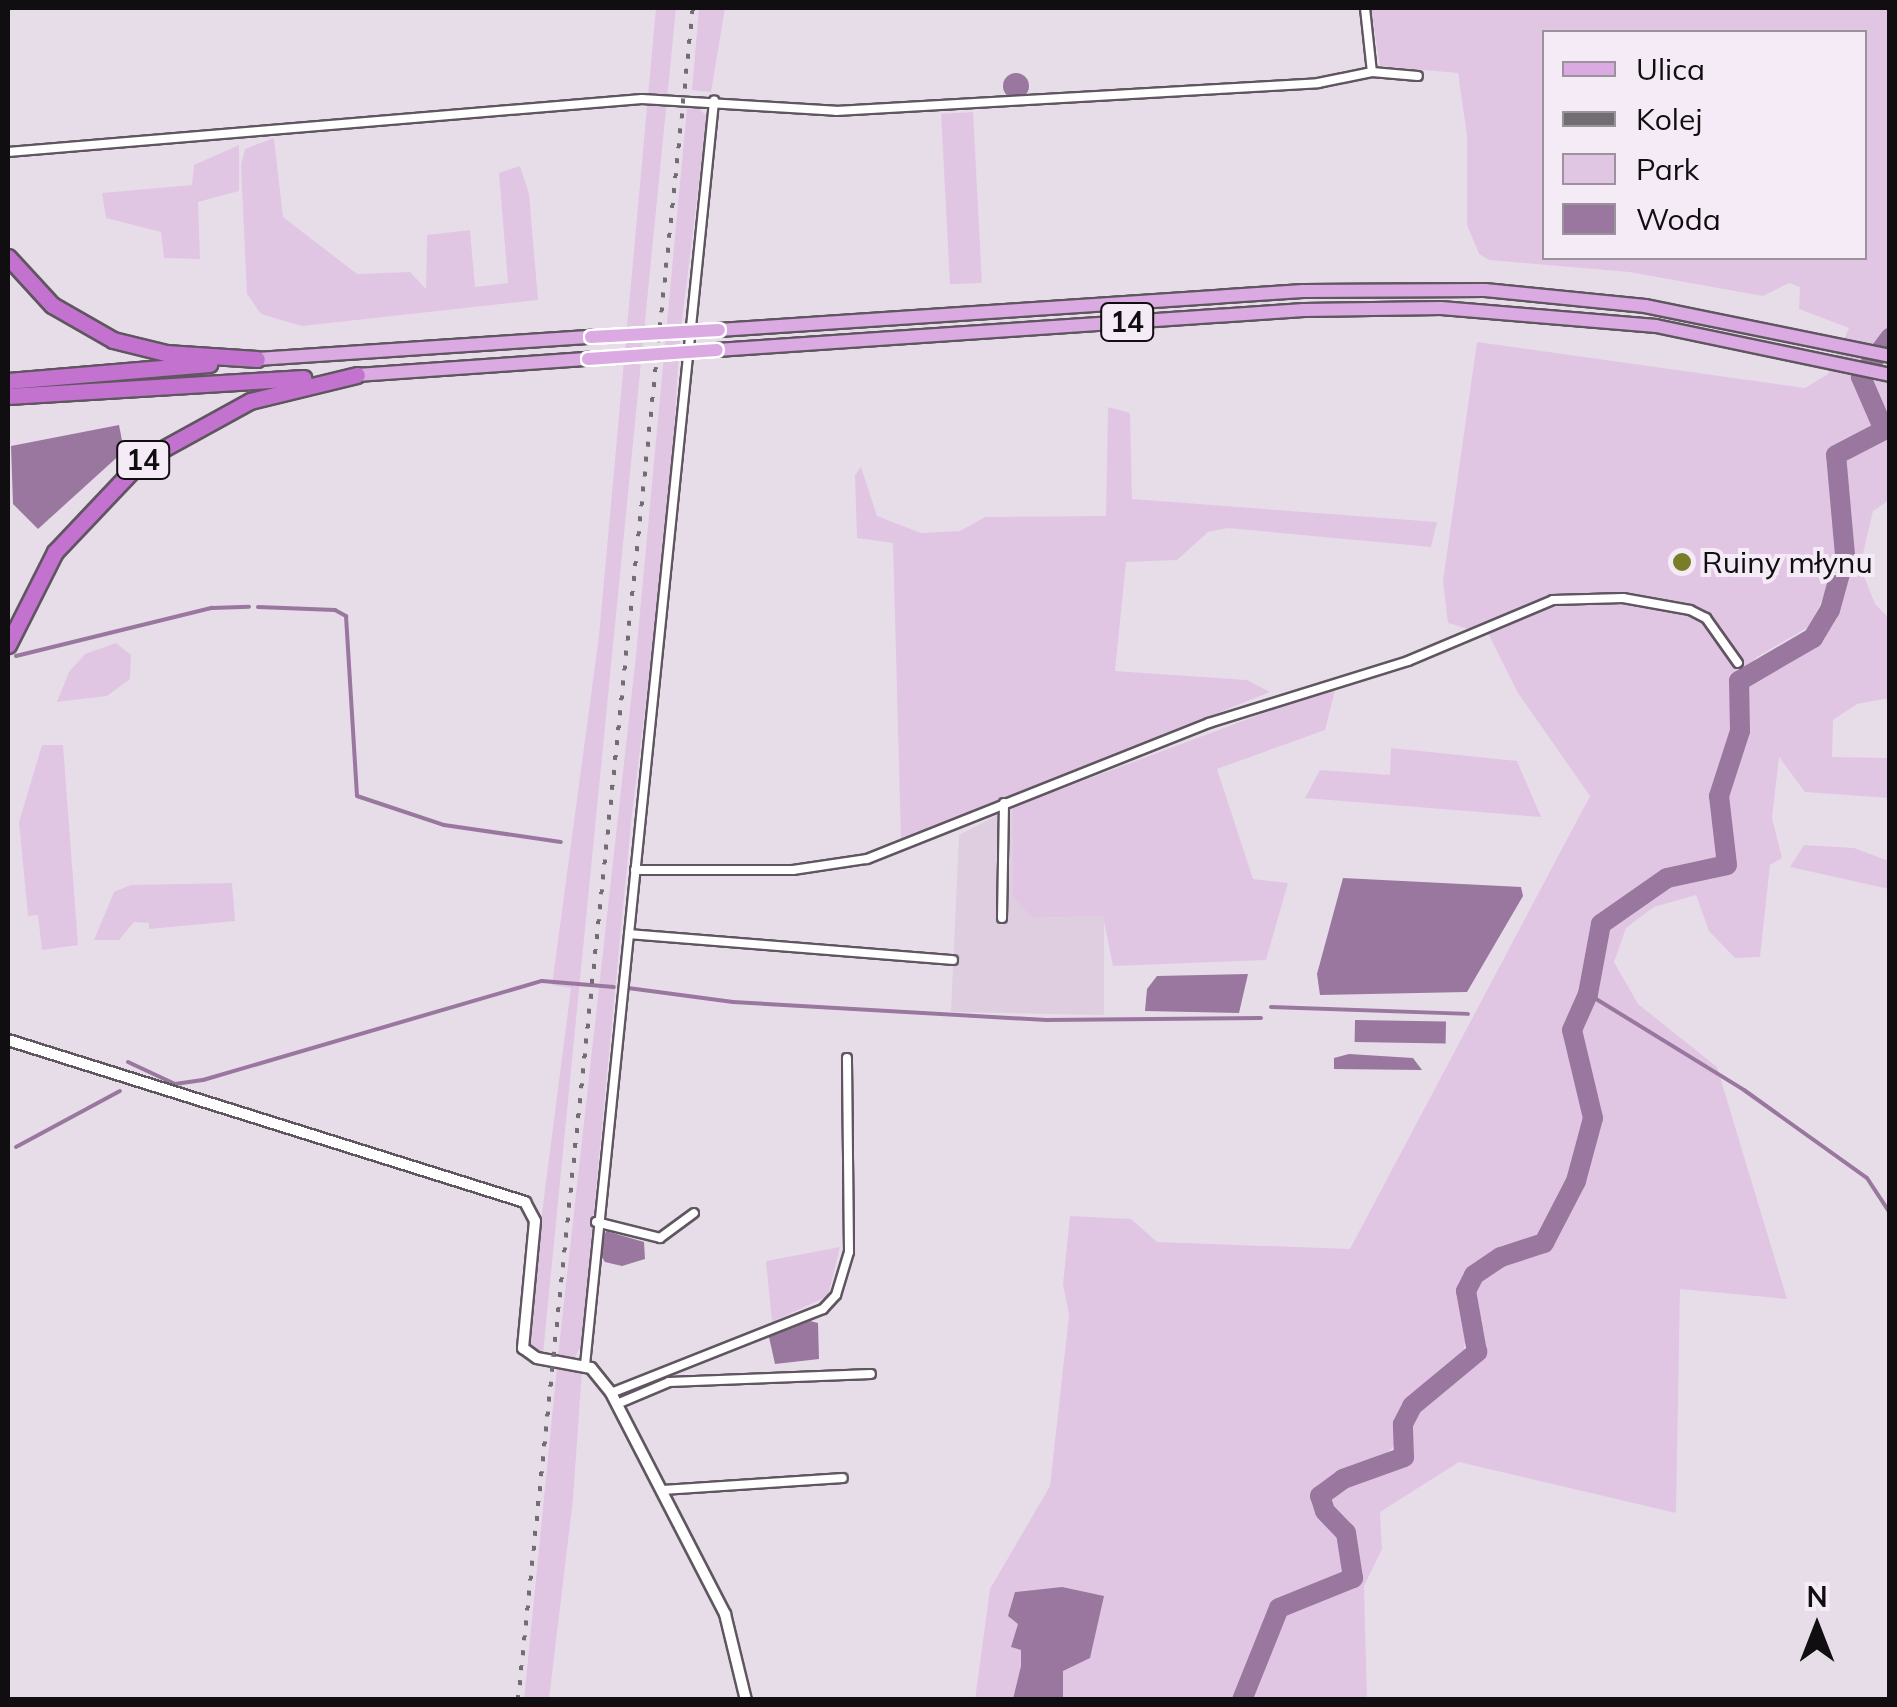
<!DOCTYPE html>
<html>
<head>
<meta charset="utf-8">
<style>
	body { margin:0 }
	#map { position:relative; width:1897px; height:1707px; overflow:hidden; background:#e7dde9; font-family:Mulish,sans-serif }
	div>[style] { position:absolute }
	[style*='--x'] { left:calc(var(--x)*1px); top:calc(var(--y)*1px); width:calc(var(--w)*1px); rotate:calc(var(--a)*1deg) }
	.built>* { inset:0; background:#decee0 }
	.green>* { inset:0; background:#e1c6e4; transform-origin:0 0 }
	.water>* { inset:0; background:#99779e; transform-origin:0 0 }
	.round { border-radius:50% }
	.stream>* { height:4px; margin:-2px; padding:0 2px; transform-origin:2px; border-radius:2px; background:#99779e }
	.river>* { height:20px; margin:-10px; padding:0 10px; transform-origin:10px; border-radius:10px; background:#99779e }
	.roads { filter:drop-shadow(2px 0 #5f5660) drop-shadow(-2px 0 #5f5660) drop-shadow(0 2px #5f5660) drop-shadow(0 -2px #5f5660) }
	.minor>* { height:8px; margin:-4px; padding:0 4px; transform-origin:4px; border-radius:4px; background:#fff }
	.tertiary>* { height:10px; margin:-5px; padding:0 5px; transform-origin:5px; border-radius:5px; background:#fff }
	.primary>* { height:12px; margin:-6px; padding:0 6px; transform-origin:6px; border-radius:6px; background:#dcaae3 }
	.motorway>* { height:15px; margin:-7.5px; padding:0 7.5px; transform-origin:7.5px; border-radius:7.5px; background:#c472d0 }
	.rail>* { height:4px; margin-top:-2px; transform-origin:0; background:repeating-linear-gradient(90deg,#726c73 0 5px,transparent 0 15px) }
	.bridges { filter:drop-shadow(2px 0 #fff) drop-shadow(-2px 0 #fff) drop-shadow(0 2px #fff) drop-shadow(0 -2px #fff) }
	.primary-bridge>* { height:12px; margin:-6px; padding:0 6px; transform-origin:6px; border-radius:6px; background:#dcaae3 }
	.dots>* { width:28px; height:28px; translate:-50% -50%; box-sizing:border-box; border:5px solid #f5ebf6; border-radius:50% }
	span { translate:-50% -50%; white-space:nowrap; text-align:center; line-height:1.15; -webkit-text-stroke:8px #f5ebf6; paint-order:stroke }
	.shield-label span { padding:2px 8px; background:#f5ebf6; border:2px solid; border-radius:8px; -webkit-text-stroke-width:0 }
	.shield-label { font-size:28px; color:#110e12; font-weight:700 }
	.poi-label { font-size:30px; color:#110e12 }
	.left { translate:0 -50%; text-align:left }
	.frame { position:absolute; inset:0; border:10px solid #110e12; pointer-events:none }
	.legend { position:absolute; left:1542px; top:30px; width:325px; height:230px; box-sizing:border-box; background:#f5ebf6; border:2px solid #9a939b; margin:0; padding:12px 18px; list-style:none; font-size:30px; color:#110e12 }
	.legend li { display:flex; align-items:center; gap:20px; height:50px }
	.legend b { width:50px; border:2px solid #9a939b }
	.north { position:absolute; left:1767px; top:1577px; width:100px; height:100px; -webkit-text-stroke:8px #f5ebf6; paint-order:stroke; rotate:0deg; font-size:28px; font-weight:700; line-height:40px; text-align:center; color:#110e12 }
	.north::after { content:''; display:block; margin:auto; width:35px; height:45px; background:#110e12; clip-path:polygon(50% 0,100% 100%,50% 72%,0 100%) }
</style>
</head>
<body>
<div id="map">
	<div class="built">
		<i style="clip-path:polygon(1013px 807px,1014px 897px,1032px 918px,1104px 916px,1104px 1015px,951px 1012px,959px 835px)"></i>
	</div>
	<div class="green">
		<i style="clip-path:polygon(656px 8px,676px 8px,543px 1354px,528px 1347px,526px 1337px,571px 988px,552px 985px,599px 636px)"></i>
		<i style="clip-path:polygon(699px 8px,725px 8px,711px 92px,692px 90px)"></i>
		<i style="clip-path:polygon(evenodd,1371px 8px,1889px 8px,1889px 500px,1873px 511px,1860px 566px,1875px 604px,1889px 618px,1889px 698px,1857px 704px,1833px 720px,1832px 757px,1889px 758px,1889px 798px,1805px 792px,1779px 757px,1772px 818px,1782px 858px,1770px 865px,1760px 957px,1735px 958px,1709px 931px,1696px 895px,1654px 907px,1626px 928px,1614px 962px,1638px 1004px,1717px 1067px,1787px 1299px,1680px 1289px,1676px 1513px,1459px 1462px,1380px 1512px,1382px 1549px,1364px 1586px,1367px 1699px,975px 1700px,990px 1589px,1050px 1486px,1069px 1315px,1063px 1284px,1070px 1216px,1131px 1219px,1157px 1242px,1350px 1249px,1590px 796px,1518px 693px,1489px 635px,1448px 623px,1443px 581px,1477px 342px,1805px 388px,1828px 374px,1849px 328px,1799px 309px,1800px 287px,1789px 283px,1763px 296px,1629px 272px,1489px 260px,1479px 254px,1467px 225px,1467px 136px,1458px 73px,1380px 66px,1371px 8px,1544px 32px,1864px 32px,1864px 258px,1544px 258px,1544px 32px,1371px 8px,1841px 532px,1842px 576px,1813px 638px,1739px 681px,1740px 731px,1733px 759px,1740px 760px,1724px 798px,1731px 866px,1660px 886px,1606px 926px,1602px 960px,1576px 1030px,1597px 1118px,1591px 1153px,1553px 1237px,1478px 1276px,1470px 1302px,1476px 1325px,1485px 1319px,1473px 1330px,1477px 1352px,1412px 1406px,1403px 1424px,1404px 1457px,1343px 1479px,1320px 1496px,1325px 1511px,1346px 1533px,1352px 1576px,1345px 1571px,1336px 1527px,1318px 1510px,1315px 1490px,1385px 1455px,1395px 1445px,1407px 1400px,1463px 1353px,1468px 1326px,1462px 1290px,1471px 1272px,1489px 1257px,1545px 1234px,1584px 1137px,1587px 1115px,1567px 1040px,1588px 983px,1595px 927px,1665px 875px,1716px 866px,1724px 855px,1714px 798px,1733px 732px,1731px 684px,1757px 657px,1810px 626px,1835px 572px,1835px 534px,1841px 532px)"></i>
		<i style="clip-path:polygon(696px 105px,707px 117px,680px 337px,668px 524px,632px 814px,581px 1346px,574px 1359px,558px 1356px,636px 655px,687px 108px)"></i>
		<i style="left:973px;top:112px;width:171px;height:32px;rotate:87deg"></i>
		<i style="clip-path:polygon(274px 138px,283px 217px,357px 274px,410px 272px,426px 289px,427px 235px,470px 230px,475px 287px,508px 283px,499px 173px,520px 166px,529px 194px,538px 300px,302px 326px,261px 314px,247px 294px,241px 165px,245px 149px)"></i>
		<i style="clip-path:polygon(239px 145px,239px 191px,198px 202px,200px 259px,164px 258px,161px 232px,106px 218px,102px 193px,192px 185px,194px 165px)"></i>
		<i style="clip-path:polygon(1108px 407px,1130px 413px,1132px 499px,1437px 522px,1431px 547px,1228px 528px,1208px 532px,1177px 560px,1126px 562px,1115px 671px,1247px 680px,1270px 692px,901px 840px,893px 543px,857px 538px,855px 475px,861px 467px,877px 516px,921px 533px,960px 531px,985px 517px,1106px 516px)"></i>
		<i style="clip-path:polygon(116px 643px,131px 655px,130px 679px,107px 696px,57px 702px,69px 672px,85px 654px)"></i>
		<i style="clip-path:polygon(1336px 686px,1325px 730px,1217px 769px,1253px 879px,1288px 883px,1266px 960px,1113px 966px,1103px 916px,1032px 918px,1013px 897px,1013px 807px)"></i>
		<i style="clip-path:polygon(42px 745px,63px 745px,78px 945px,42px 950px,38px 915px,28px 916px,19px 822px)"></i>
		<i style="clip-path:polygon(1391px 748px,1517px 761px,1541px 817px,1305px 798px,1320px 770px,1390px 775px)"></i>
		<i style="clip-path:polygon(1804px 845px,1854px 848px,1889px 861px,1889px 889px,1790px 867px)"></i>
		<i style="clip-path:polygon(232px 883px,235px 921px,149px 929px,149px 923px,134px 922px,119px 940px,94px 940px,114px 892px,131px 885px)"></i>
		<i style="clip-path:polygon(840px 1247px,828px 1296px,772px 1322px,766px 1261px)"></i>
		<i style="clip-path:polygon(557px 1367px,582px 1370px,573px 1499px,549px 1699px,524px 1700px)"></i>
	</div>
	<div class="water">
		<i class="round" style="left:1003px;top:73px;width:26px;height:26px"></i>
		<i style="clip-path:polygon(119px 425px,124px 451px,38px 529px,13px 504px,11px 446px)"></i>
		<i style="clip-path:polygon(1343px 878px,1521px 887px,1523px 896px,1467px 992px,1320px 995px,1317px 974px)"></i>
		<i style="clip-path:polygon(1248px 974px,1239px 1013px,1145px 1011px,1147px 989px,1157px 976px)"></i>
		<i style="left:1355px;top:1020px;width:91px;height:22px;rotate:1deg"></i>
		<i style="clip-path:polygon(1349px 1054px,1413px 1058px,1422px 1070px,1334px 1069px,1334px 1058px)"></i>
		<i style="clip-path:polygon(606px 1231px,644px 1242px,645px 1259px,622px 1266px,605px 1262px,599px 1253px)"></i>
		<i style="clip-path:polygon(810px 1321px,818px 1323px,819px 1359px,775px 1364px,769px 1337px)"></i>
		<i style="clip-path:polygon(1062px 1587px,1104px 1596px,1090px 1658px,1063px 1671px,1063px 1699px,1013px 1699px,1021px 1666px,1021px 1650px,1011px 1647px,1018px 1624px,1008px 1616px,1015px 1592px)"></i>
	</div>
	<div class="stream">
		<i style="--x:258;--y:607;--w:77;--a:2.2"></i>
		<i style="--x:335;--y:610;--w:13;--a:29"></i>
		<i style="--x:346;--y:616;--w:180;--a:86.5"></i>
		<i style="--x:357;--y:796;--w:92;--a:18.4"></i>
		<i style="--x:444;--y:825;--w:118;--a:8.3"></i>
		<i style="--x:16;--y:656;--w:202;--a:-13.8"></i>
		<i style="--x:212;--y:608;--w:37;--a:-2"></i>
		<i style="--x:628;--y:988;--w:106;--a:7.6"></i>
		<i style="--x:733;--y:1002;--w:314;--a:3.3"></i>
		<i style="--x:1046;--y:1020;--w:215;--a:-0.5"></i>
		<i style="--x:1588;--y:994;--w:183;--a:31.6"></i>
		<i style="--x:1744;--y:1090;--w:151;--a:35.6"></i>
		<i style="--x:1867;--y:1178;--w:42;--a:56.7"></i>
		<i style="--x:1271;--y:1007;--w:197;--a:2"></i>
		<i style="--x:128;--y:1062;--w:52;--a:25.1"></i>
		<i style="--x:175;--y:1084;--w:28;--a:-8"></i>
		<i style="--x:203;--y:1080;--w:353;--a:-16.3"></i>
		<i style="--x:542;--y:981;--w:72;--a:4.8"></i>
		<i style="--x:16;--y:1147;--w:118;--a:-28.3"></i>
	</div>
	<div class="river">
		<i style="--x:1242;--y:1700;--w:99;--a:-68.1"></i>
		<i style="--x:1279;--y:1608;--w:80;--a:-22.1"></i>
		<i style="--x:1353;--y:1578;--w:46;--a:-98.8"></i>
		<i style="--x:1346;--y:1533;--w:30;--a:-134"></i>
		<i style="--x:1325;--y:1511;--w:16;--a:-108"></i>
		<i style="--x:1320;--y:1496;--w:29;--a:-36"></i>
		<i style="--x:1343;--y:1479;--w:65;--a:-19.8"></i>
		<i style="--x:1404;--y:1457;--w:33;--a:-92"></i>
		<i style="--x:1403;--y:1424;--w:20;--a:-63"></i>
		<i style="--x:1412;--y:1406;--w:85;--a:-39.7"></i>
		<i style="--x:1477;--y:1352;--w:62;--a:-100.2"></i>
		<i style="--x:1466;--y:1291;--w:18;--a:-63"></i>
		<i style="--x:1474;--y:1275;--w:32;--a:-34"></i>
		<i style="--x:1501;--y:1257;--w:45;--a:-18"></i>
		<i style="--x:1544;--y:1243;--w:70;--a:-62.7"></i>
		<i style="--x:1576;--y:1181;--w:65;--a:-74.9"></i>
		<i style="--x:1593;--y:1118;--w:90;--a:-103.4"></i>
		<i style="--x:1572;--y:1030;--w:39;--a:-66"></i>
		<i style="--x:1588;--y:994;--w:71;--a:-79.5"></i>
		<i style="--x:1601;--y:924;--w:80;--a:-34.9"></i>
		<i style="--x:1667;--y:878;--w:61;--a:-12.2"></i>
		<i style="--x:1727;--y:865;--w:69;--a:-96.6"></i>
		<i style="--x:1719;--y:796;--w:68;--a:-72.1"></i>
		<i style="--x:1740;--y:731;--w:50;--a:-91.1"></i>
		<i style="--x:1739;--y:681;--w:86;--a:-30.2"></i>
		<i style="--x:1813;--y:638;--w:33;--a:-59"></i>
		<i style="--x:1830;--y:610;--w:57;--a:-74.7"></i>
		<i style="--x:1845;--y:555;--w:100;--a:-95.1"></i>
		<i style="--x:1836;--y:455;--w:54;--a:-27.5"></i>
		<i style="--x:1884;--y:430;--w:58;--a:-113.5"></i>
		<i style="--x:1861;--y:377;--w:49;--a:-53.4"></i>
	</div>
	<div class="roads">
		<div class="minor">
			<i style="--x:1365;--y:8;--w:64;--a:83.8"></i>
			<i style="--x:1372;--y:72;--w:46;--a:5"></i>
			<i style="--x:8;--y:152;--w:636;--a:-4.78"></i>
			<i style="--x:642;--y:99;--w:194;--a:3.5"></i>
			<i style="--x:836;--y:111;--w:483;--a:-3.3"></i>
			<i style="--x:1318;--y:83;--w:55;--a:-11.5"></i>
			<i style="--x:635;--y:870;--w:158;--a:0"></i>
			<i style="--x:793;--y:870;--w:75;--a:-8.5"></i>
			<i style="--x:867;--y:859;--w:368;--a:-21.7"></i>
			<i style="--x:1209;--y:723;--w:208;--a:-17.3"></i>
			<i style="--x:1408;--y:661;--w:157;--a:-22.8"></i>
			<i style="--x:1553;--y:600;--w:70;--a:-1.6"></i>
			<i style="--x:1623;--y:598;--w:68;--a:10.2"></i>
			<i style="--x:1690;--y:610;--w:18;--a:27"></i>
			<i style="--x:1706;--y:618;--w:55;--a:54.6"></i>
			<i style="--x:1002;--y:918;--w:115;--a:-89"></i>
			<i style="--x:629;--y:934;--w:325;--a:4.6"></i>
			<i style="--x:596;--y:1222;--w:66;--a:14"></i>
			<i style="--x:660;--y:1238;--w:42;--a:-36.3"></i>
			<i style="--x:585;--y:1365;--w:1271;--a:-84.17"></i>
			<i style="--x:611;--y:1393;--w:228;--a:-21.6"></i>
			<i style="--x:823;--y:1309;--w:19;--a:-47"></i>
			<i style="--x:836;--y:1295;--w:45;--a:-73.2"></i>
			<i style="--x:849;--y:1252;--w:194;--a:-90.6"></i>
			<i style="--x:617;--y:1404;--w:56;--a:-22.9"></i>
			<i style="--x:669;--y:1382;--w:202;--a:-2.3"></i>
			<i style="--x:663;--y:1490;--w:180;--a:-3.8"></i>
		</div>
		<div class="tertiary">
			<i style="--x:8;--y:1040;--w:542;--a:17.4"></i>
			<i style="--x:525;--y:1202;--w:21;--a:62"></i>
			<i style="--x:535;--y:1221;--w:128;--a:95.4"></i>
			<i style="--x:523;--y:1348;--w:17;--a:36"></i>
			<i style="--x:537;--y:1358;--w:55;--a:10.5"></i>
			<i style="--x:591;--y:1368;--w:32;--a:51"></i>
			<i style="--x:611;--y:1393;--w:249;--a:62.7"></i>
			<i style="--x:725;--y:1614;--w:89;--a:76.3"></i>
		</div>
		<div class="primary">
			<i style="--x:719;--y:330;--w:585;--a:-3.82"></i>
			<i style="--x:1303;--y:291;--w:182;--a:-0.3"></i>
			<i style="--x:1485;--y:290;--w:161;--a:5.7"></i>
			<i style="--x:1645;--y:306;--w:250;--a:11.5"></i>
			<i style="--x:717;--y:350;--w:588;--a:-3.9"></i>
			<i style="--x:1304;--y:310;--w:137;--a:-0.8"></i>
			<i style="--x:1441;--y:308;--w:216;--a:4.8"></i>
			<i style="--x:1656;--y:326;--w:239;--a:11.8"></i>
			<i style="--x:257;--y:359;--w:335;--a:-3.8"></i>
			<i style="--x:357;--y:375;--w:232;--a:-4"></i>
		</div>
		<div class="motorway">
			<i style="--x:8;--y:257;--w:65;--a:47.5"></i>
			<i style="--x:52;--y:305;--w:70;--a:29.8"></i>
			<i style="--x:113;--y:340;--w:55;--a:13.8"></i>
			<i style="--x:166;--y:353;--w:91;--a:3.8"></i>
			<i style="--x:8;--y:381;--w:202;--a:-4.8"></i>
			<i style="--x:8;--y:396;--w:296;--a:-3.5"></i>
			<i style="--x:8;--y:645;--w:104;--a:-63.2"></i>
			<i style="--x:55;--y:552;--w:125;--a:-46.6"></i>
			<i style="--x:141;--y:461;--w:124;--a:-28.8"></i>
			<i style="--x:250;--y:401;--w:110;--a:-13.7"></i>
		</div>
	</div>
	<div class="rail">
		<i style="--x:518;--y:1700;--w:1701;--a:-84.1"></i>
	</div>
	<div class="bridges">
		<div class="primary-bridge">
			<i style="--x:591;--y:337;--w:128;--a:-3.1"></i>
			<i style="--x:588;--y:359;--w:129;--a:-4"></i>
		</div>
	</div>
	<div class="dots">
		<i style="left:1682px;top:562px;background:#797d27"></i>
	</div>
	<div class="shield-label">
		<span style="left:1127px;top:322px">14</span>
		<span style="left:143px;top:460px">14</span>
	</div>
	<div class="poi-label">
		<span class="left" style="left:1702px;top:562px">Ruiny młynu</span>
	</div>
	<div class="frame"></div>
	<ul class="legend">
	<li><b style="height:12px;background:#dcaae3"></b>Ulica</li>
	<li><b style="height:12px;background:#726c73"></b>Kolej</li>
	<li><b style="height:28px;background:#e1c6e4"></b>Park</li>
	<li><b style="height:28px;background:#99779e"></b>Woda</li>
	</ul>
	<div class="north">N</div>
</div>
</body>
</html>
